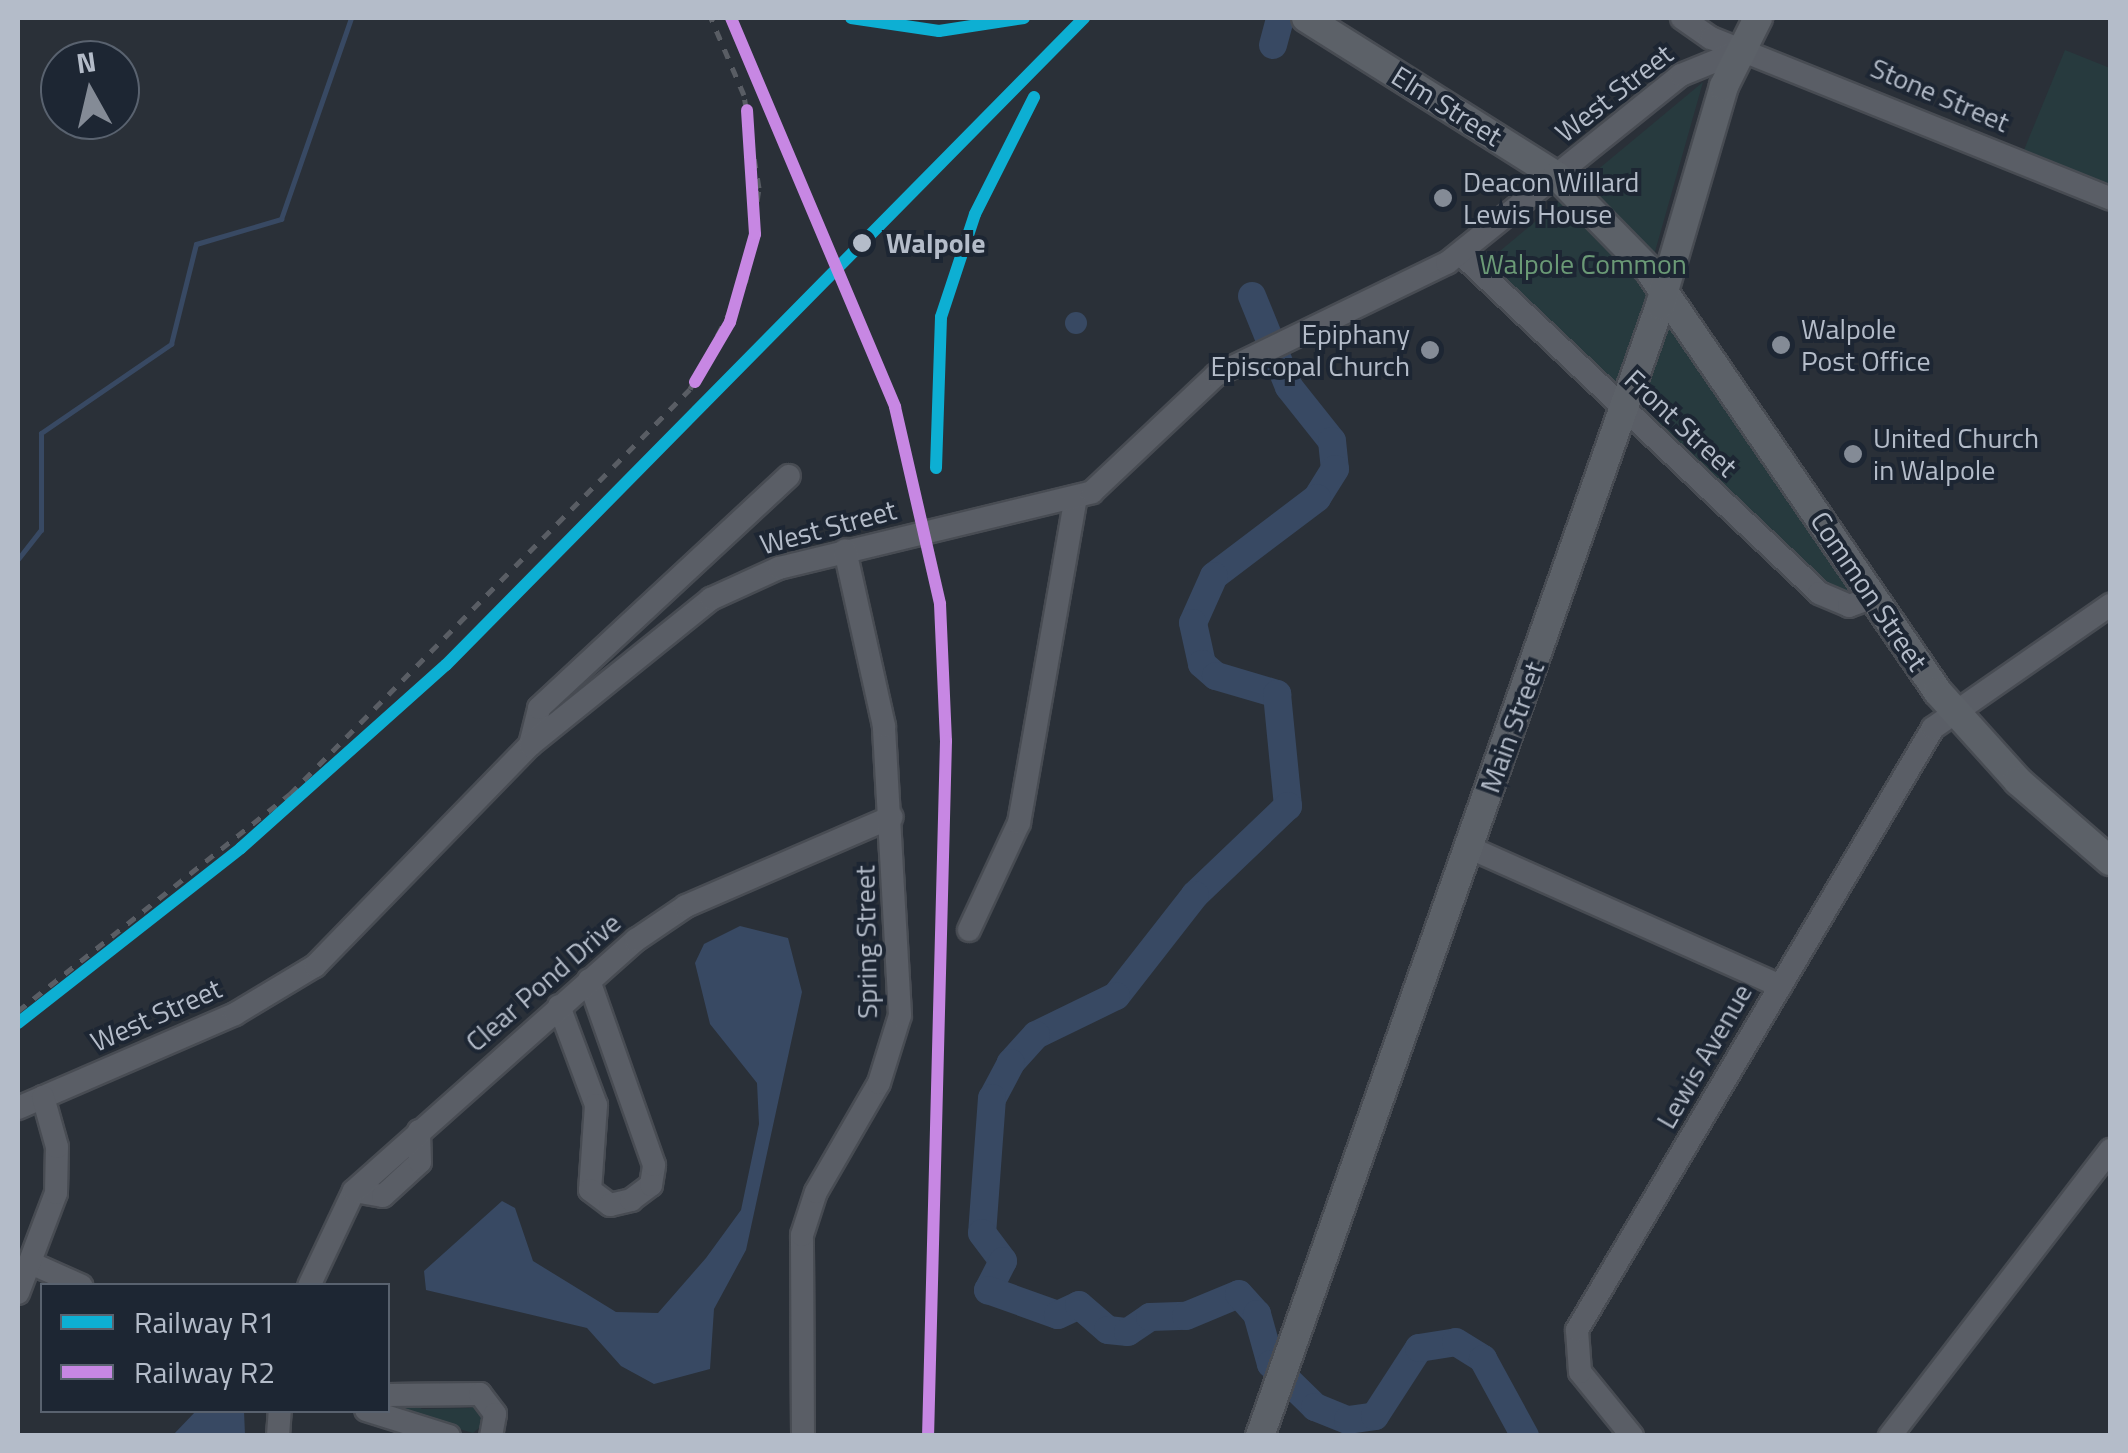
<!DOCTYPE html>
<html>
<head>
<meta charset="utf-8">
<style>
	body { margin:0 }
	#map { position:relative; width:2128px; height:1453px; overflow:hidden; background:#2a3038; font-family:"Titillium Web",sans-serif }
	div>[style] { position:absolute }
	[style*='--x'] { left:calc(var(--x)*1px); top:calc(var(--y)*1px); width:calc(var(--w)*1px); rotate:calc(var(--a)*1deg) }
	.green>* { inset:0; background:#273a3e }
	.water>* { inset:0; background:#384963 }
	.round { border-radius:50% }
	.stream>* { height:5px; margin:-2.5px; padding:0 2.5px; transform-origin:2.5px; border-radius:2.5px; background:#384963 }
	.river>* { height:28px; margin:-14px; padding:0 14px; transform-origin:14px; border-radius:14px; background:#384963 }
	.roads { filter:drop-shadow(2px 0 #484c53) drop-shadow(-2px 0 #484c53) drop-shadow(0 2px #484c53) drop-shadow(0 -2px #484c53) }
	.minor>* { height:22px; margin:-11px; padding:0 11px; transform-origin:11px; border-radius:11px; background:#5a5e66 }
	.major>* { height:28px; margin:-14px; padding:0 14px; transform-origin:14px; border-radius:14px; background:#5c6168 }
	.rail>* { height:5px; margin-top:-2.5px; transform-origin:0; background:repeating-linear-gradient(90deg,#595d64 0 10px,transparent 0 20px) }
	.rail-1>* { height:12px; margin:-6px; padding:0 6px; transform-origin:6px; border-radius:6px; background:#0dafd3 }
	.rail-2>* { height:12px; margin:-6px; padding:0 6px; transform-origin:6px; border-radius:6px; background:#c787e3 }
	.dots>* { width:28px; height:28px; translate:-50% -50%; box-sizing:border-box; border:5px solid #1d2633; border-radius:50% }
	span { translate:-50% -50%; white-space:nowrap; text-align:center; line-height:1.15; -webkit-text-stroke:8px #1d2633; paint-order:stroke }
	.street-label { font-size:28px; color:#b4bcc9 }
	.poi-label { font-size:28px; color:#b4bcc9 }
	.left { translate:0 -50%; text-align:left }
	.right { translate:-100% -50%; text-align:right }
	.stop-label { font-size:28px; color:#b4bcc9; font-weight:700 }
	.park-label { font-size:28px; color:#6b9a76 }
	.frame { position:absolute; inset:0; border:20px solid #b4bcc9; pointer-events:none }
	.legend { position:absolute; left:40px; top:1283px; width:350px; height:130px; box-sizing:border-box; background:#1d2633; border:2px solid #59626f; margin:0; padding:12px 18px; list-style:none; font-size:30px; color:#b4bcc9 }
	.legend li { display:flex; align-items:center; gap:20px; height:50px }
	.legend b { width:50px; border:2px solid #59626f }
	.north { position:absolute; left:40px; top:40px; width:100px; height:100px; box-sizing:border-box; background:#1d2633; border:2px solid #59626f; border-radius:50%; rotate:352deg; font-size:28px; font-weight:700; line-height:40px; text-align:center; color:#b4bcc9 }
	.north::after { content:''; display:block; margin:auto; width:35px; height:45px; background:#848b96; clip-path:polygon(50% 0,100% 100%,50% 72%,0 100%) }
</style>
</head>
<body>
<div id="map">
	<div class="green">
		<i style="clip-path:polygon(2065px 50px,2110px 68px,2110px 185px,2024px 150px)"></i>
		<i style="clip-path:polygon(1703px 82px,1645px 287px,1853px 594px,1837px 595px,1496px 272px,1494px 256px)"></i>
		<i style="clip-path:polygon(480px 1396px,485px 1423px,473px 1433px,401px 1412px,402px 1402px,426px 1397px,421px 1409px,471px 1408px)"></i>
	</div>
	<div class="water">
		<i class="round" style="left:1065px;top:312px;width:22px;height:22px"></i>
		<i style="clip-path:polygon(740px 926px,788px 938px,802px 992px,746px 1250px,714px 1309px,710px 1369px,654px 1384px,621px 1366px,587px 1328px,426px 1290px,424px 1271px,502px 1201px,515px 1208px,533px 1261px,616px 1312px,658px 1313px,706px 1258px,741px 1210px,759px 1124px,757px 1083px,710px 1024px,695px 963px,704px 944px)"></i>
		<i style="clip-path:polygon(196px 1411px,244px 1411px,245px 1435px,173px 1435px)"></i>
	</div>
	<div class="stream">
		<i style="--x:18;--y:559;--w:37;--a:-52"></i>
		<i style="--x:41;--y:530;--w:97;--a:-90"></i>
		<i style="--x:41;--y:433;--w:158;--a:-34.4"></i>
		<i style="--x:171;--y:344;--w:103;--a:-76"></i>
		<i style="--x:196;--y:244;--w:89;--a:-16.4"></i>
		<i style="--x:281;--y:219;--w:213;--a:-70.8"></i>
	</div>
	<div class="river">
		<i style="--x:1273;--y:45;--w:28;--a:-75"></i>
		<i style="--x:1252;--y:296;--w:98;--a:67.9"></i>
		<i style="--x:1289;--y:387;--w:69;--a:51.5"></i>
		<i style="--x:1332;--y:441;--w:28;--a:84"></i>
		<i style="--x:1335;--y:469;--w:34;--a:122"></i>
		<i style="--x:1317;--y:498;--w:129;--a:142.9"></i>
		<i style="--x:1214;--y:576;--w:51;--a:114.1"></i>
		<i style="--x:1193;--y:623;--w:42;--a:77.6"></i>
		<i style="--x:1202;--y:664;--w:18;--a:41"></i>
		<i style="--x:1216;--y:676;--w:64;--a:16.4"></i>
		<i style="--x:1277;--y:694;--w:113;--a:84.4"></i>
		<i style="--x:1288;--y:806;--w:129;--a:136.3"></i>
		<i style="--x:1195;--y:895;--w:128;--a:128"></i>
		<i style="--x:1116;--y:996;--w:89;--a:154"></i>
		<i style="--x:1036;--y:1035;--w:38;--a:132"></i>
		<i style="--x:1011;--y:1063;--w:40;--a:118"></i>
		<i style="--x:992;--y:1098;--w:135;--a:94.2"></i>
		<i style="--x:982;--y:1233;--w:35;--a:53"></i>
		<i style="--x:1003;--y:1261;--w:33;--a:117"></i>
		<i style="--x:988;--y:1290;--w:74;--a:19.7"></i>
		<i style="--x:1058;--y:1315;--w:23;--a:-25"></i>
		<i style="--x:1079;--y:1305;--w:38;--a:41"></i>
		<i style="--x:1108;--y:1330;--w:20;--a:6"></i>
		<i style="--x:1128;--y:1332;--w:27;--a:-34"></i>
		<i style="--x:1150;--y:1317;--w:36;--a:-2"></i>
		<i style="--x:1186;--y:1316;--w:57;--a:-22.5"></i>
		<i style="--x:1239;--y:1294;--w:27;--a:48"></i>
		<i style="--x:1257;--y:1314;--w:52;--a:74.4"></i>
		<i style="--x:1271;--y:1364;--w:62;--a:44.3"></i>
		<i style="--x:1315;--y:1407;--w:35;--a:22"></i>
		<i style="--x:1348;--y:1420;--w:27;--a:-8"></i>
		<i style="--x:1375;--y:1416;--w:81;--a:-57.1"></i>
		<i style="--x:1419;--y:1348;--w:37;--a:-9"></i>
		<i style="--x:1456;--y:1342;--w:32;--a:32"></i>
		<i style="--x:1483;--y:1359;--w:88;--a:61.4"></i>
	</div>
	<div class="roads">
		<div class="minor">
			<i style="--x:1682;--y:18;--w:35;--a:35"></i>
			<i style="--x:1711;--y:38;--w:430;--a:21.9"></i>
			<i style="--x:1461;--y:254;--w:493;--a:43.4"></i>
			<i style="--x:1819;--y:593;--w:33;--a:23"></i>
			<i style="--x:1849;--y:606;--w:27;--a:-20"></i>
			<i style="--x:530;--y:745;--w:38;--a:-76"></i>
			<i style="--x:539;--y:708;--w:341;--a:-42.9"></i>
			<i style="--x:1468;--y:847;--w:342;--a:24"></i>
			<i style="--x:969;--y:930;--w:118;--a:-65"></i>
			<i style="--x:1019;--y:823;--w:327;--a:-80.1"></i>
			<i style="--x:559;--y:1006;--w:106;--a:69.5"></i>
			<i style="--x:596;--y:1105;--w:85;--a:94"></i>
			<i style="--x:590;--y:1190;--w:25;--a:37"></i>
			<i style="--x:610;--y:1205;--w:22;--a:-13"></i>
			<i style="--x:631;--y:1200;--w:25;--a:-37"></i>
			<i style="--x:651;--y:1185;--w:20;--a:-81"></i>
			<i style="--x:654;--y:1165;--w:196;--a:-109.4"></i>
			<i style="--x:18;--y:1108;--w:236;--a:-23.4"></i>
			<i style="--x:235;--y:1014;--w:93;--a:-31"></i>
			<i style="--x:315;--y:966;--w:308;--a:-45.8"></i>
			<i style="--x:530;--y:745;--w:233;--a:-38.9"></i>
			<i style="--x:711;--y:599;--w:75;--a:-24.5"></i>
			<i style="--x:779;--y:568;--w:322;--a:-13.6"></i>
			<i style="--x:1092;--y:492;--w:170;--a:-43.3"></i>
			<i style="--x:1216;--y:375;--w:257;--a:-25.9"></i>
			<i style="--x:1447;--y:263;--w:300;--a:-38.8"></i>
			<i style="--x:1681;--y:75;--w:69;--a:-22.1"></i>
			<i style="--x:354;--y:1191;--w:29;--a:10"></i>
			<i style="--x:383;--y:1196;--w:50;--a:-42.6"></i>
			<i style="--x:420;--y:1162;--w:31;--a:-92"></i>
			<i style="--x:35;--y:1265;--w:51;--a:24.1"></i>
			<i style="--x:309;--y:1286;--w:105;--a:-64.7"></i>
			<i style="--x:354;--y:1191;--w:378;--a:-41.7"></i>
			<i style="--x:636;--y:940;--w:60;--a:-34.2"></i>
			<i style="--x:686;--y:906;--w:224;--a:-23.4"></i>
			<i style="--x:18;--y:1293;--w:107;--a:-69.2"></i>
			<i style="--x:56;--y:1193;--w:46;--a:-88.8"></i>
			<i style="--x:57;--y:1147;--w:52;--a:-105.6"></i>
			<i style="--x:388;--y:1395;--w:92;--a:-0.6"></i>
			<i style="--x:480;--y:1394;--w:25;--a:53"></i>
			<i style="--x:495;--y:1414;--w:22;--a:100"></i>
			<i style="--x:366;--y:1410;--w:87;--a:17.4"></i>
			<i style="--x:278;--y:1436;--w:26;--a:-86"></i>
			<i style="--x:803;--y:1436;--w:201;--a:-90.3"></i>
			<i style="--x:802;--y:1235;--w:45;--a:-72"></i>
			<i style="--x:816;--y:1192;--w:126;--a:-60"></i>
			<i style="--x:879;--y:1083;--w:71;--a:-72.8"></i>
			<i style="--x:900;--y:1015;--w:289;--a:-93.2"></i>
			<i style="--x:884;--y:726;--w:180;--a:-102.5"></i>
			<i style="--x:1632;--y:1436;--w:82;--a:-129.1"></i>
			<i style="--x:1580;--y:1372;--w:42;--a:-94.1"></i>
			<i style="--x:1577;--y:1330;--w:699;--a:-59.4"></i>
			<i style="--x:1933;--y:728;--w:216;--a:-34.8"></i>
			<i style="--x:1890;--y:1436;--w:361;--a:-52.4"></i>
		</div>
		<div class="major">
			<i style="--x:1306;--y:18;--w:297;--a:32.2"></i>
			<i style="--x:1557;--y:176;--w:132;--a:45.6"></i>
			<i style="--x:1649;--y:270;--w:511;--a:55.6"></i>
			<i style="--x:1938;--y:692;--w:120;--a:48"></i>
			<i style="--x:2018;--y:781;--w:122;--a:41"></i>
			<i style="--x:1260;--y:1436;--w:1200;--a:-70.52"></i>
			<i style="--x:1660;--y:305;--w:228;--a:-73.7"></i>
			<i style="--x:1724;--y:86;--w:76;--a:-63.4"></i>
		</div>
	</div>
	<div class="rail">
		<i style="--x:731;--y:18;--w:422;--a:67.1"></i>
		<i style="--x:895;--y:407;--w:202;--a:77.1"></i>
		<i style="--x:940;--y:604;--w:137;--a:87.5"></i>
		<i style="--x:946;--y:741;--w:432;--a:91.5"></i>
		<i style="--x:851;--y:18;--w:89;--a:8.4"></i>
		<i style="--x:939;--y:31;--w:86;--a:-8.7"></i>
		<i style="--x:18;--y:1011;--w:348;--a:-38.6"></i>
		<i style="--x:290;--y:794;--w:569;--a:-45.36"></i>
		<i style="--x:690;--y:389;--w:123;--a:-62.8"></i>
		<i style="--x:746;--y:280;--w:93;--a:-82"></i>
		<i style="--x:759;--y:188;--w:94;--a:-99.2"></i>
		<i style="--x:744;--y:95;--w:84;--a:-113.2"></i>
	</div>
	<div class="rail-1">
		<i style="--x:851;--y:18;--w:89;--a:8.4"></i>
		<i style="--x:939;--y:31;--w:86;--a:-8.7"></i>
		<i style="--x:936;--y:468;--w:151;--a:-88.1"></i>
		<i style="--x:941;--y:317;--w:108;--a:-71.7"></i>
		<i style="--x:975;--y:214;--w:131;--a:-63.2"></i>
		<i style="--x:18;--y:1023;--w:283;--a:-38.1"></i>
		<i style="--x:241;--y:848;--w:275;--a:-41.8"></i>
		<i style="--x:446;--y:665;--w:909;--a:-45.4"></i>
	</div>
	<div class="rail-2">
		<i style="--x:731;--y:18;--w:422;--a:67.1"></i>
		<i style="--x:895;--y:407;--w:202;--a:77.1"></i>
		<i style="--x:940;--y:604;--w:137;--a:87.5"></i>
		<i style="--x:946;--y:741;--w:695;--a:91.48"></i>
		<i style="--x:695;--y:382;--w:69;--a:-59.7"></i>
		<i style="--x:730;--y:322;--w:91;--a:-74.1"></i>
		<i style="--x:755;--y:234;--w:124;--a:-93.7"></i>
	</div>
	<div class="dots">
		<i style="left:1443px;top:198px;background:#848b96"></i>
		<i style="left:862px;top:243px;background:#b4bcc9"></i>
		<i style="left:1781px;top:345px;background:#848b96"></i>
		<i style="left:1430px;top:350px;background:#848b96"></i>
		<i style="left:1853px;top:454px;background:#848b96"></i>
	</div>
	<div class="street-label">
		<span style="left:1614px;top:93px;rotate:-38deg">West Street</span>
		<span style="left:1940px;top:95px;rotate:23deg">Stone Street</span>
		<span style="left:1447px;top:106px;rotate:32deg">Elm Street</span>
		<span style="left:1681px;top:423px;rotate:43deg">Front Street</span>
		<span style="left:828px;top:527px;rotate:-15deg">West Street</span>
		<span style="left:1869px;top:591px;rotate:56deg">Common Street</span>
		<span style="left:1512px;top:727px;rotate:-70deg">Main Street</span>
		<span style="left:866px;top:942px;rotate:-91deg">Spring Street</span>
		<span style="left:543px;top:982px;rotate:-41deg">Clear Pond Drive</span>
		<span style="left:156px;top:1015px;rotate:-24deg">West Street</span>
		<span style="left:1704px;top:1056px;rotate:-60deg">Lewis Avenue</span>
	</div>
	<div class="poi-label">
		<span class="left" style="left:1463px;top:198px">Deacon Willard<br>Lewis House</span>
		<span class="left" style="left:1801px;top:345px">Walpole<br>Post Office</span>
		<span class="right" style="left:1410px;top:350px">Epiphany<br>Episcopal Church</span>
		<span class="left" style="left:1873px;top:454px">United Church<br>in Walpole</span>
	</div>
	<div class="stop-label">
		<span class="left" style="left:886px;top:243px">Walpole</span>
	</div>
	<div class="park-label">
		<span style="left:1583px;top:264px">Walpole Common</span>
	</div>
	<div class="frame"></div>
	<ul class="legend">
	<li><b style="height:12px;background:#0dafd3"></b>Railway R1</li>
	<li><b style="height:12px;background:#c787e3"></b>Railway R2</li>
	</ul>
	<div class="north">N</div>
</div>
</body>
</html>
